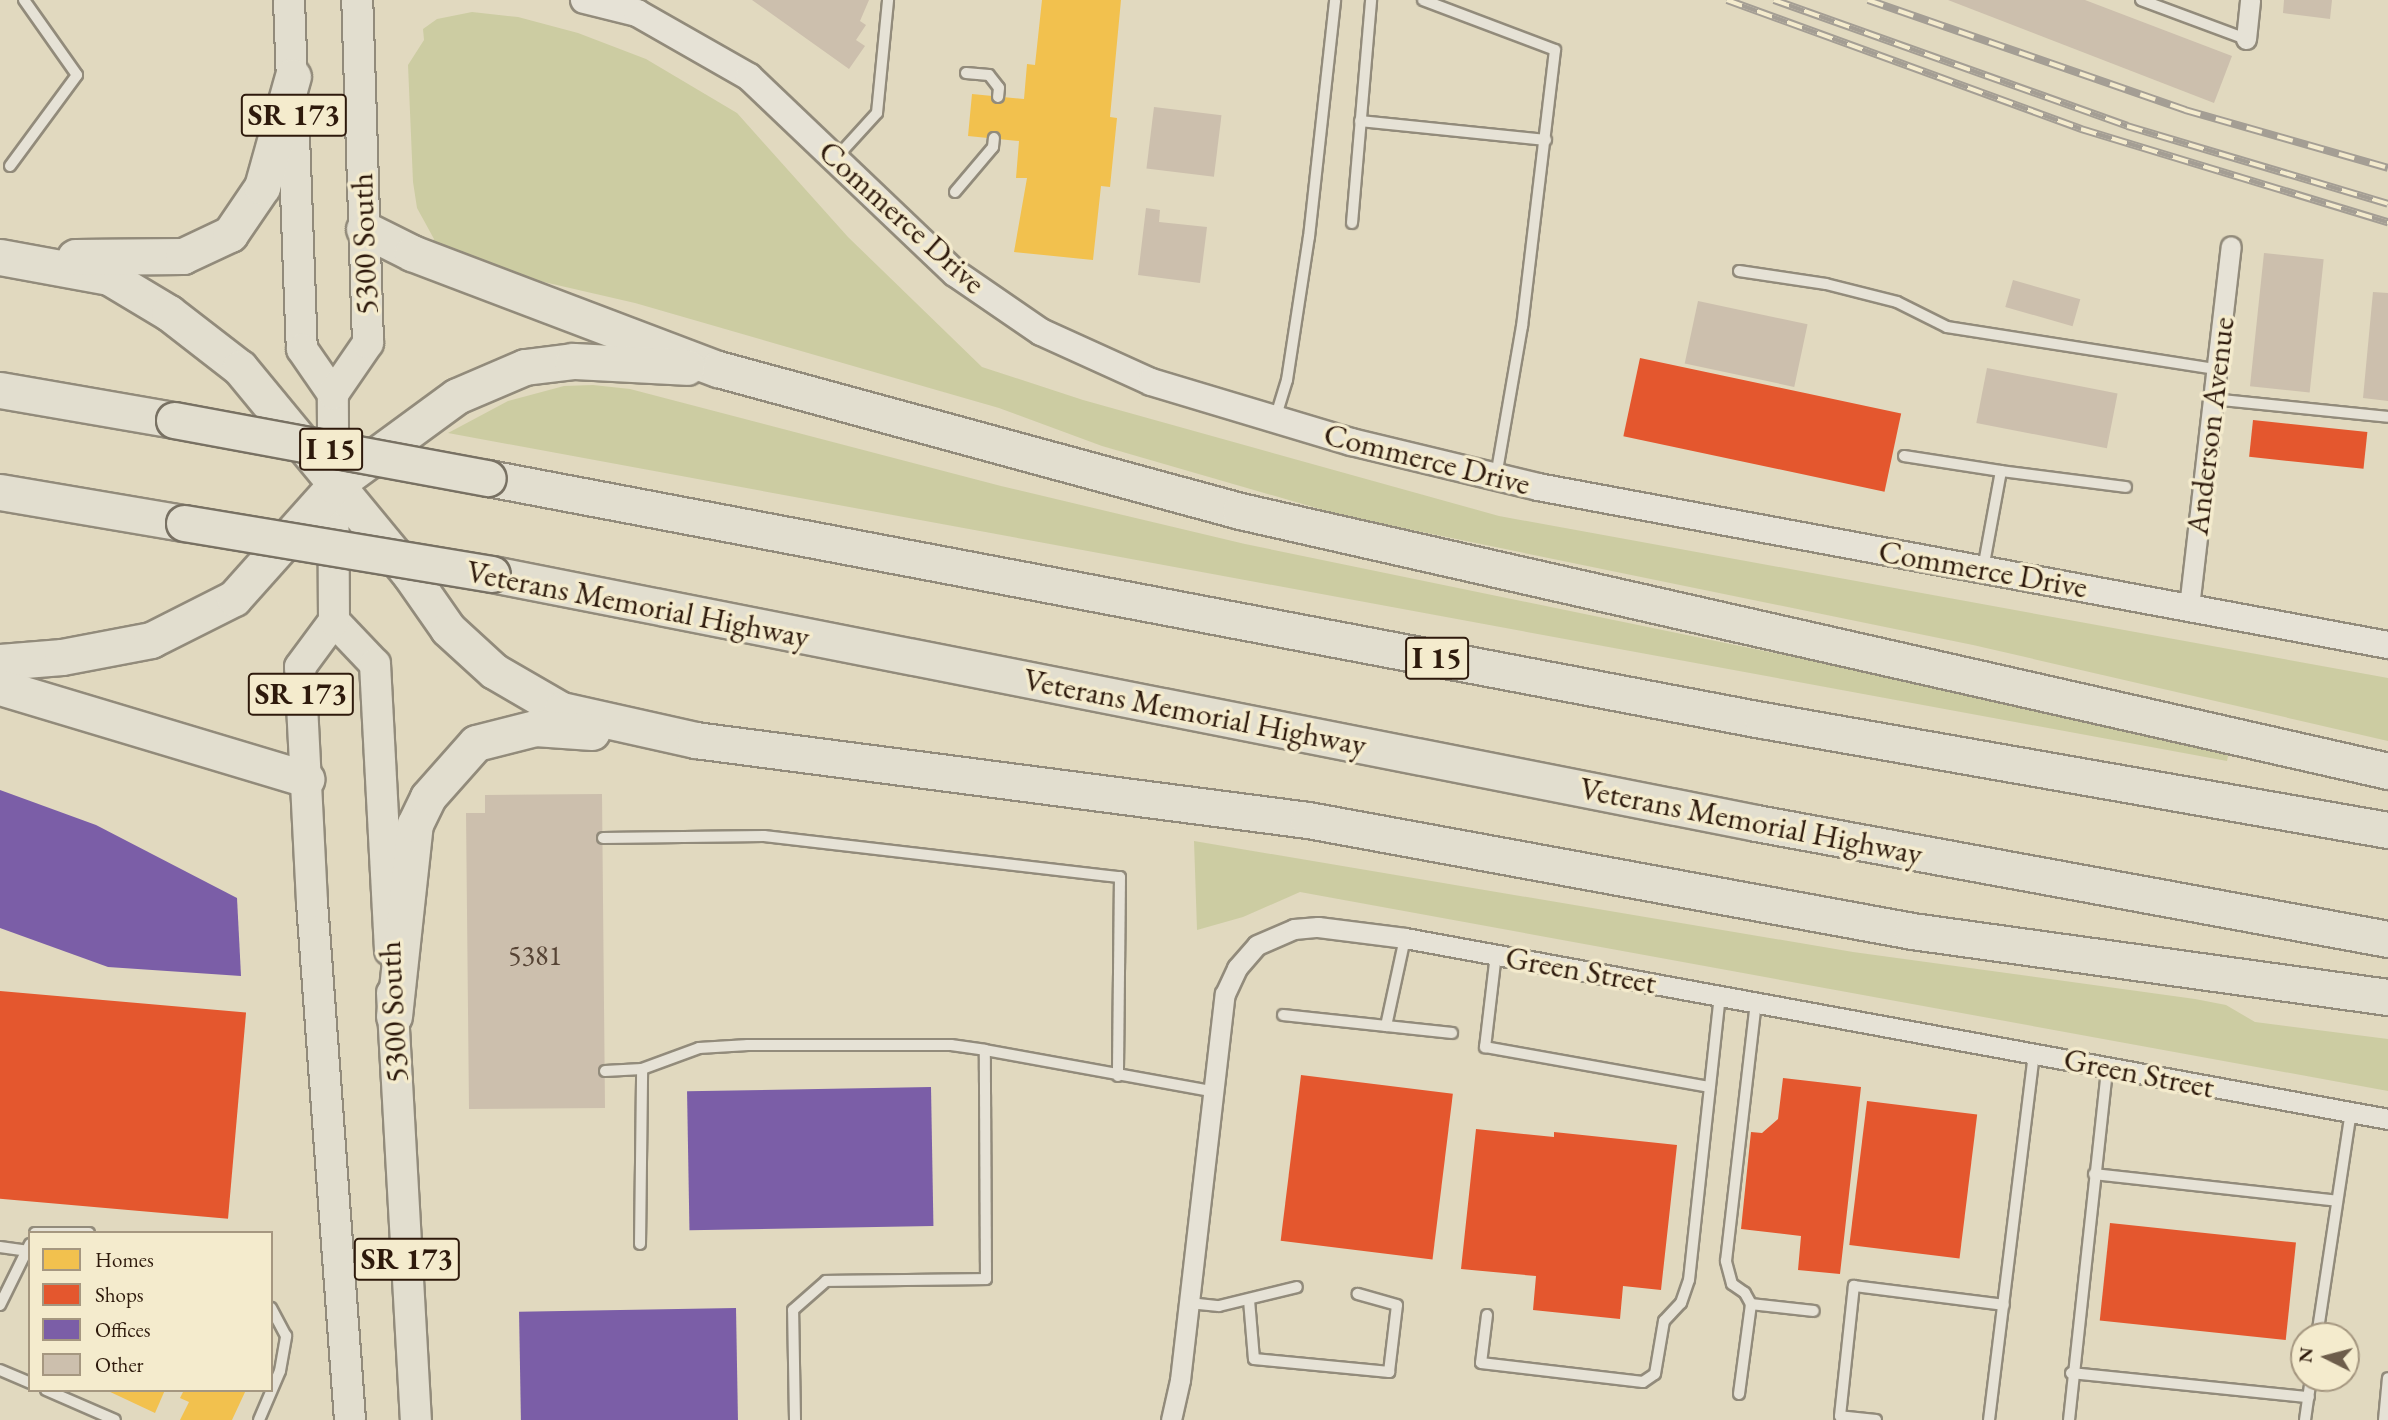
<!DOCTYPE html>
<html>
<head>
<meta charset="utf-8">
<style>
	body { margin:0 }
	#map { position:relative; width:2388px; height:1420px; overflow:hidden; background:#e1d9bf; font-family:"EB Garamond",serif }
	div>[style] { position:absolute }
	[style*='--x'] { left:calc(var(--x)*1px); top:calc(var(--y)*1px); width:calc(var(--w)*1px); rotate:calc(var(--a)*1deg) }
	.green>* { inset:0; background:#cccca2 }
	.homes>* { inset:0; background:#f2c14e }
	.shops>* { inset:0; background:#e4572e; transform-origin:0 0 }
	.offices>* { inset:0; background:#7b5ea7; transform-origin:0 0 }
	.building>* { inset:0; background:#ccbfad; transform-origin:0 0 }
	.roads { filter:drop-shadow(2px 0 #928b7b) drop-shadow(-2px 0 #928b7b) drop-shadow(0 2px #928b7b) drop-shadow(0 -2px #928b7b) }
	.lane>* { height:10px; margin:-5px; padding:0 5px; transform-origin:5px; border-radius:5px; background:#e6e2d6 }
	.street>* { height:19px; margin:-9.5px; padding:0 9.5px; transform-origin:9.5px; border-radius:9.5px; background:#e6e2d6 }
	.secondary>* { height:26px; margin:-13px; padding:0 13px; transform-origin:13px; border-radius:13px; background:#e6e2d6 }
	.primary>* { height:30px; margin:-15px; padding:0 15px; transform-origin:15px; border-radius:15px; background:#e2decf }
	.highway>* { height:35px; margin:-17.5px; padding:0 17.5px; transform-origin:17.5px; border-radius:17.5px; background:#e2decf }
	.rail>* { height:8px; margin-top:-4px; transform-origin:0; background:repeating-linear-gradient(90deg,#f4ebcd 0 16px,#a49e94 0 32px); box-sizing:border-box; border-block:2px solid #a49e94 }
	.bridges { filter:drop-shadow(2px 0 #787163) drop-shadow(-2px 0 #787163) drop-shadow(0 2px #787163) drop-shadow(0 -2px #787163) }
	.highway-bridge>* { height:35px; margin:-17.5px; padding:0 17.5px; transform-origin:17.5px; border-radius:17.5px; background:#e2decf }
	span { translate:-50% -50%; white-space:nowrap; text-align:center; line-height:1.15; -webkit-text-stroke:7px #f4ebcd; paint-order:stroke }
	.number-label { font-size:28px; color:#564334 }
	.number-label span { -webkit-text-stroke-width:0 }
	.shield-label span { padding:2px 5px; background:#f4ebcd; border:2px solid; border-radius:5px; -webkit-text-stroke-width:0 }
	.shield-label { font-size:30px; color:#2e1a0c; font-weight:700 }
	.street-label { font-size:32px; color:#2e1a0c }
	.legend { position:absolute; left:28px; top:1231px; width:245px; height:161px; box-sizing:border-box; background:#f4ebcd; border:2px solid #a59780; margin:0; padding:9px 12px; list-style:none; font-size:21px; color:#2e1a0c }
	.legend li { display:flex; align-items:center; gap:14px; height:35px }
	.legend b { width:35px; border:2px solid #a59780 }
	.north { position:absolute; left:2290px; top:1322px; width:70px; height:70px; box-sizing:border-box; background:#f4ebcd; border:2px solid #a59780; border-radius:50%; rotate:276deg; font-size:19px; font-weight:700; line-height:28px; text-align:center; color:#2e1a0c }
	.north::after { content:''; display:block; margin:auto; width:24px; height:32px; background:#6d5d4b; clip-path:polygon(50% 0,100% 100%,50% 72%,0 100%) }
</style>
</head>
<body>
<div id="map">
	<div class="green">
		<i style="clip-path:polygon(472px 12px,518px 17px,578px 33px,646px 59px,737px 113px,848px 237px,982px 367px,1083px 400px,1499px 516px,2388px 678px,2388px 741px,1973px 645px,1344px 516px,1102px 446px,999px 408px,635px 303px,488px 269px,431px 243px,434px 239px,417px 208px,413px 182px,408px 65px,424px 40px,423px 29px,437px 19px)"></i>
		<i style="clip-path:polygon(593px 385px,630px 389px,1001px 486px,1245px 544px,2230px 747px,2227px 761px,448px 433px,508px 401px,564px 386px)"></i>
		<i style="clip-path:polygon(1194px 841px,1853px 952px,2195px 999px,2226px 1005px,2255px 1022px,2388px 1039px,2388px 1091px,1300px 892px,1243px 917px,1197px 930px)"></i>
	</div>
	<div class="homes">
		<i style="clip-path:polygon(1042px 0,1121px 0,1110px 117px,1117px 118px,1110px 187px,1101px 186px,1093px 260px,1014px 252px,1027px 178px,1016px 178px,1019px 141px,968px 136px,972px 94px,1024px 99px,1027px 64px,1035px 65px)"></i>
		<i style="clip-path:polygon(106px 1390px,165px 1390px,155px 1413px)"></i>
		<i style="clip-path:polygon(184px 1390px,246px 1390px,232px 1420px,180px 1420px,189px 1402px,180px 1398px)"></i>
	</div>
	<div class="shops">
		<i style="left:1640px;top:358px;width:267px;height:80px;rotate:12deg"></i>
		<i style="left:2253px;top:420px;width:115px;height:37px;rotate:6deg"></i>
		<i style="left:0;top:991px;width:247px;height:207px;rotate:5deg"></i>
		<i style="left:1301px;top:1075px;width:153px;height:167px;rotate:7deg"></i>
		<i style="clip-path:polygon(1783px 1078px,1861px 1087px,1840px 1274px,1798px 1270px,1801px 1236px,1741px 1229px,1751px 1132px,1762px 1133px,1778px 1119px)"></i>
		<i style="left:1867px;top:1101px;width:111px;height:145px;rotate:7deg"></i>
		<i style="clip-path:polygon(1476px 1129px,1554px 1137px,1554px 1132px,1677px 1145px,1661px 1290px,1623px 1286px,1620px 1319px,1533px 1310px,1536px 1276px,1461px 1269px)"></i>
		<i style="left:2110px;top:1223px;width:187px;height:98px;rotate:6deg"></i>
	</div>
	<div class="offices">
		<i style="clip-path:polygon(0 790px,96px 825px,237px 898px,241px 976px,108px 967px,0 928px)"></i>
		<i style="left:931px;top:1087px;width:139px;height:244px;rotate:89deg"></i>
		<i style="left:736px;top:1308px;width:112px;height:217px;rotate:89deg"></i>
	</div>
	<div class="building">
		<i style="clip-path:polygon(752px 0,869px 0,860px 21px,866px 25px,856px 40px,865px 46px,849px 69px)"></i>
		<i style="clip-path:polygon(1948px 0,2085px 0,2232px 56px,2214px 103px)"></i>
		<i style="clip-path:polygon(2284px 0,2332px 0,2330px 19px,2283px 13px)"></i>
		<i style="left:1154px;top:107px;width:68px;height:62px;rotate:7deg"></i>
		<i style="clip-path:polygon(1146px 208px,1160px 210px,1159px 222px,1207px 227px,1200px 283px,1138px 275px)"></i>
		<i style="left:2264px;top:253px;width:60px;height:134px;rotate:6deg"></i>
		<i style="left:2013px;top:280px;width:70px;height:28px;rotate:16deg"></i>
		<i style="clip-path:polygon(2373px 292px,2388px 293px,2388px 401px,2363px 398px)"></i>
		<i style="left:1698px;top:301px;width:112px;height:64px;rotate:12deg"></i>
		<i style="left:1987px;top:368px;width:133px;height:56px;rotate:11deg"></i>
		<i style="clip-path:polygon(602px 794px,605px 1108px,469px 1109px,466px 813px,485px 813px,485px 795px)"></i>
	</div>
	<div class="roads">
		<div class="lane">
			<i style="--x:1423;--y:0;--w:141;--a:20.7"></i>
			<i style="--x:1555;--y:50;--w:278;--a:96.8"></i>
			<i style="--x:1522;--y:326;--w:153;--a:99.8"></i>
			<i style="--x:2141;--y:0;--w:112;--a:20.4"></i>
			<i style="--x:966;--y:73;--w:23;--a:5"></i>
			<i style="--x:989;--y:75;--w:16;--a:52"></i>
			<i style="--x:999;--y:88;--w:9;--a:96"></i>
			<i style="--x:1360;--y:121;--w:187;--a:5.8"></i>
			<i style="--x:836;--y:158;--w:61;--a:-47.7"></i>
			<i style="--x:877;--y:113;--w:114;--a:-84.4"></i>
			<i style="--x:10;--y:166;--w:113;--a:-53.6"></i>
			<i style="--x:77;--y:75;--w:92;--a:-125.2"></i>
			<i style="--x:955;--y:192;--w:59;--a:-49.8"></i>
			<i style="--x:993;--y:147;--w:9;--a:-84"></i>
			<i style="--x:1352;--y:223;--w:224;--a:-85.1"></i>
			<i style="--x:1739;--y:271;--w:88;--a:8.5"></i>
			<i style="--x:1826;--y:284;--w:73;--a:14.2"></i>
			<i style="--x:1897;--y:302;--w:56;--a:26.6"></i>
			<i style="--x:1947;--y:327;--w:272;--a:8.9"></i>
			<i style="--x:2212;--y:399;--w:177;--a:5.8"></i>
			<i style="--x:1275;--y:419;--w:41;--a:-72.9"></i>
			<i style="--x:1287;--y:380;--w:145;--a:-81.3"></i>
			<i style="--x:1309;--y:237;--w:238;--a:-83.7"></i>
			<i style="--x:1904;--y:456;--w:98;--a:8.8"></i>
			<i style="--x:2001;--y:471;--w:100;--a:100.4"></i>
			<i style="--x:2001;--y:471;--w:126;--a:7.3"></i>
			<i style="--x:603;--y:838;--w:161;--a:-0.7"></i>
			<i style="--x:764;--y:836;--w:358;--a:6.6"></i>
			<i style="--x:1120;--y:877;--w:199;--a:90.6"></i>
			<i style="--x:1496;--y:954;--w:94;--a:96.7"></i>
			<i style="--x:1485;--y:1047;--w:228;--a:10.1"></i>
			<i style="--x:1283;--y:1015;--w:170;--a:6.1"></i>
			<i style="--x:1386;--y:1026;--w:90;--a:-77.8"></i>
			<i style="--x:605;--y:1071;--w:37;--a:-3"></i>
			<i style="--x:2094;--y:1174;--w:244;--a:6.3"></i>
			<i style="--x:35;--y:1233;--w:54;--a:0"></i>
			<i style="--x:640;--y:1244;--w:175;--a:-89.3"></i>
			<i style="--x:642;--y:1069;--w:61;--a:-20.2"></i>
			<i style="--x:699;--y:1048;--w:49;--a:-3.5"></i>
			<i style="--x:748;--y:1045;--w:203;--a:0"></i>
			<i style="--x:951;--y:1045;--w:34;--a:8"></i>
			<i style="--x:0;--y:1247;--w:27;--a:8"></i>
			<i style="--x:1249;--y:1300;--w:59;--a:85.2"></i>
			<i style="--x:1254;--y:1359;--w:136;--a:5.5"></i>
			<i style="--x:1389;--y:1372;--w:67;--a:-83.2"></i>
			<i style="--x:1397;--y:1305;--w:41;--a:-164.2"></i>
			<i style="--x:1189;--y:1303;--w:30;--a:6"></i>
			<i style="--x:1219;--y:1306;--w:80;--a:-13.7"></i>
			<i style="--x:1751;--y:1304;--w:63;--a:6.3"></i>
			<i style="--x:0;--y:1305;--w:68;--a:-63.8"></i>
			<i style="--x:1487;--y:1315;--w:48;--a:97.1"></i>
			<i style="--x:1481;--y:1363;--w:163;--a:6.7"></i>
			<i style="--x:1643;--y:1382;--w:14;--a:-34"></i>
			<i style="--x:1655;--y:1374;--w:54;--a:-80.4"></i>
			<i style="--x:1664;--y:1321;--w:25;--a:-47"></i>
			<i style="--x:1681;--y:1303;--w:24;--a:-71"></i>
			<i style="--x:1689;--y:1280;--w:287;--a:-83.8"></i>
			<i style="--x:2317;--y:1336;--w:227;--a:-81.4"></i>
			<i style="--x:0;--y:1370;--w:33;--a:23"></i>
			<i style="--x:2071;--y:1373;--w:239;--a:5.8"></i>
			<i style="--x:46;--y:1390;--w:75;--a:23.5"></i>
			<i style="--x:1739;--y:1394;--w:91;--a:-82.4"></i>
			<i style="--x:1751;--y:1304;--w:13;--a:-119"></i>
			<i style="--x:1745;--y:1293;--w:16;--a:-145"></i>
			<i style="--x:1732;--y:1284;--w:24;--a:-105"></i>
			<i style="--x:1726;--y:1261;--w:261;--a:-83.4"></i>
			<i style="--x:259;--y:1420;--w:53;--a:-66.8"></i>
			<i style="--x:280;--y:1371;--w:36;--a:-80"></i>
			<i style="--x:286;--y:1336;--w:32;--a:-118"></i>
			<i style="--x:795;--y:1420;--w:110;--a:-91"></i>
			<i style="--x:793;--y:1310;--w:44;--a:-41.3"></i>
			<i style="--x:826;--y:1281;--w:160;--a:-0.7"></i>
			<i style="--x:986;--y:1279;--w:229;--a:-90.3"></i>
			<i style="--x:985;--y:1050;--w:230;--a:10.3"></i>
			<i style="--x:1876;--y:1420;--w:36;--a:-174"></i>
			<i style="--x:1840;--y:1416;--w:131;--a:-83.9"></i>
			<i style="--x:1854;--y:1286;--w:151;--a:7.2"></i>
			<i style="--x:1989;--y:1420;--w:369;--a:-83"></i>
			<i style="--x:2069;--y:1420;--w:354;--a:-83.8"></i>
			<i style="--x:2305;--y:1420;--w:42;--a:-81.9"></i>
			<i style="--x:2384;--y:1420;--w:42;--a:-84.6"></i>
		</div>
		<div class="street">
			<i style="--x:2246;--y:39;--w:39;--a:-84"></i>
			<i style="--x:2189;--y:607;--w:363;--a:-83.4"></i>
			<i style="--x:1171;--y:1420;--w:41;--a:-77.3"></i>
			<i style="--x:1180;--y:1380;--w:389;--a:-83.4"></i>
			<i style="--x:1225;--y:994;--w:29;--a:-65"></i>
			<i style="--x:1237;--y:968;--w:30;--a:-49"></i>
			<i style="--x:1257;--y:945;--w:40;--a:-23.4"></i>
			<i style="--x:1294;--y:929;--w:24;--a:-5"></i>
			<i style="--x:1318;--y:927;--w:88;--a:7.2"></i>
			<i style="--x:1405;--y:938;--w:1000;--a:10.43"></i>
		</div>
		<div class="secondary">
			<i style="--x:584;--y:0;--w:55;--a:13.8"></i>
			<i style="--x:637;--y:13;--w:129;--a:29.7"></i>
			<i style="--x:749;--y:77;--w:284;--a:43.6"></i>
			<i style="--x:955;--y:273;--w:104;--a:34.5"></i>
			<i style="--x:1041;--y:332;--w:121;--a:24.4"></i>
			<i style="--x:1151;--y:382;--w:209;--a:16.7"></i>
			<i style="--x:1351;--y:442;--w:192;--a:13.5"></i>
			<i style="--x:1538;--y:487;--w:865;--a:10.53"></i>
		</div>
		<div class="primary">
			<i style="--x:289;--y:0;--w:349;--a:87.9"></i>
			<i style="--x:302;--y:349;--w:55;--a:55.4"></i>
			<i style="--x:334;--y:621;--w:59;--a:46.4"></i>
			<i style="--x:375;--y:664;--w:287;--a:87"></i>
			<i style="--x:392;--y:993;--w:428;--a:86.8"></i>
			<i style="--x:350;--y:1420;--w:519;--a:-94.2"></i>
			<i style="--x:312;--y:902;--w:235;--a:-92.9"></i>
			<i style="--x:300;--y:667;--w:57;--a:-53.5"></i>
			<i style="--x:334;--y:621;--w:227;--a:-90.3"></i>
			<i style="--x:333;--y:394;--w:62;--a:-55.5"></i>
			<i style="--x:368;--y:343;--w:343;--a:-91.8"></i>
		</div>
		<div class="highway">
			<i style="--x:364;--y:229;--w:54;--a:26.6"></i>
			<i style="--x:412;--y:253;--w:327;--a:20.8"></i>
			<i style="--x:718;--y:369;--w:541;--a:15.22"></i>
			<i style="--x:1240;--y:511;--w:1177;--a:12.76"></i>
			<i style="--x:0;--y:257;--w:111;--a:10.4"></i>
			<i style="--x:109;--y:277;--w:70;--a:31"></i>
			<i style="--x:169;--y:313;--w:90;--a:37.8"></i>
			<i style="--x:240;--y:368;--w:266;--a:50.5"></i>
			<i style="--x:409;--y:573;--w:68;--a:55.1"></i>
			<i style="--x:448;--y:629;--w:62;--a:42.4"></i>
			<i style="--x:494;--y:671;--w:78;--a:30.2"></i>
			<i style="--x:561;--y:710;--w:137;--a:12.6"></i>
			<i style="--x:695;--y:740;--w:618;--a:7.44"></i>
			<i style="--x:1308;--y:820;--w:614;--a:10.41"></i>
			<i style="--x:1912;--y:931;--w:481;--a:7.9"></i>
			<i style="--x:75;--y:257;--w:108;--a:-0.5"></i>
			<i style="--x:183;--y:256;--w:52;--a:-25.1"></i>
			<i style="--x:230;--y:234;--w:57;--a:-55.8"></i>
			<i style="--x:262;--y:187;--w:115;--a:-74.4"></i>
			<i style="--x:0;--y:390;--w:177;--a:9.8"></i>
			<i style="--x:488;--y:478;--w:1297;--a:10.76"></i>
			<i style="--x:1762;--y:720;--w:636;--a:9.97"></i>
			<i style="--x:0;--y:492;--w:187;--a:9.6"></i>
			<i style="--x:492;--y:574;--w:1288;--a:11.14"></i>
			<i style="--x:1756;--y:823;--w:643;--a:10.4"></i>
			<i style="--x:0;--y:662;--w:62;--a:-4.6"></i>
			<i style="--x:62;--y:657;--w:91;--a:-10.8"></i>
			<i style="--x:151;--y:640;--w:93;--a:-26.8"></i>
			<i style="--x:234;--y:598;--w:150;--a:-48.2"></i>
			<i style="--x:334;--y:486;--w:152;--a:-36.2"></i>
			<i style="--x:457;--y:396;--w:74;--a:-23.1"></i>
			<i style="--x:525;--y:367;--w:48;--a:-7.1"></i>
			<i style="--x:573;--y:361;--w:114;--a:3"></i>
			<i style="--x:0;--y:687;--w:320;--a:16.7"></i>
			<i style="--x:394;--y:1016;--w:193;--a:-83.8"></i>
			<i style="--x:415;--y:824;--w:30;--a:-64"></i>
			<i style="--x:428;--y:797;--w:72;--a:-48.4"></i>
			<i style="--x:476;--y:743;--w:61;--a:-14.3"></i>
			<i style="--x:535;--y:728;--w:57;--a:4"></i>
		</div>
	</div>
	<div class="rail">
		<i style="--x:1727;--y:0;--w:377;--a:20"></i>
		<i style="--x:2081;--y:129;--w:321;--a:16.9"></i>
		<i style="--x:1774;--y:0;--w:375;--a:19.6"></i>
		<i style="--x:2127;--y:126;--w:272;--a:16.6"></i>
		<i style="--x:1868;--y:0;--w:336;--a:19.1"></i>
		<i style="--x:2185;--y:110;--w:211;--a:15.9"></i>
	</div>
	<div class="bridges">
		<div class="highway-bridge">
			<i style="--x:174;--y:420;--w:319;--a:10.5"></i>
			<i style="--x:184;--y:523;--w:312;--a:9.4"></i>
		</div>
	</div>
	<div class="number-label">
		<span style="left:535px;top:955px">5381</span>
	</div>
	<div class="shield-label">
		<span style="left:294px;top:115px">SR 173</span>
		<span style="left:331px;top:449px">I 15</span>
		<span style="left:1437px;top:658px">I 15</span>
		<span style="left:301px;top:694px">SR 173</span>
		<span style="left:407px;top:1259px">SR 173</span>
	</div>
	<div class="street-label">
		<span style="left:902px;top:217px;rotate:42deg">Commerce Drive</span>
		<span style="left:364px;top:244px;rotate:-92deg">5300 South</span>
		<span style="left:2210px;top:426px;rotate:-83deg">Anderson Avenue</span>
		<span style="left:1427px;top:459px;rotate:14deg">Commerce Drive</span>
		<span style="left:1983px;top:569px;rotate:10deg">Commerce Drive</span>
		<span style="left:638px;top:604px;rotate:11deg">Veterans Memorial Highway</span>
		<span style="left:1195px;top:712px;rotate:11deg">Veterans Memorial Highway</span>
		<span style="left:1751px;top:821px;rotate:11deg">Veterans Memorial Highway</span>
		<span style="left:1581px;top:970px;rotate:10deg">Green Street</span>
		<span style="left:393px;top:1012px;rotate:-93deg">5300 South</span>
		<span style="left:2139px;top:1073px;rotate:11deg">Green Street</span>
	</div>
	<ul class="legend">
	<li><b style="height:19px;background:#f2c14e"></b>Homes</li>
	<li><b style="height:19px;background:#e4572e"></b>Shops</li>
	<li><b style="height:19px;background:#7b5ea7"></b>Offices</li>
	<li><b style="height:19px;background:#ccbfad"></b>Other</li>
	</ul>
	<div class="north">N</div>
</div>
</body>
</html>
